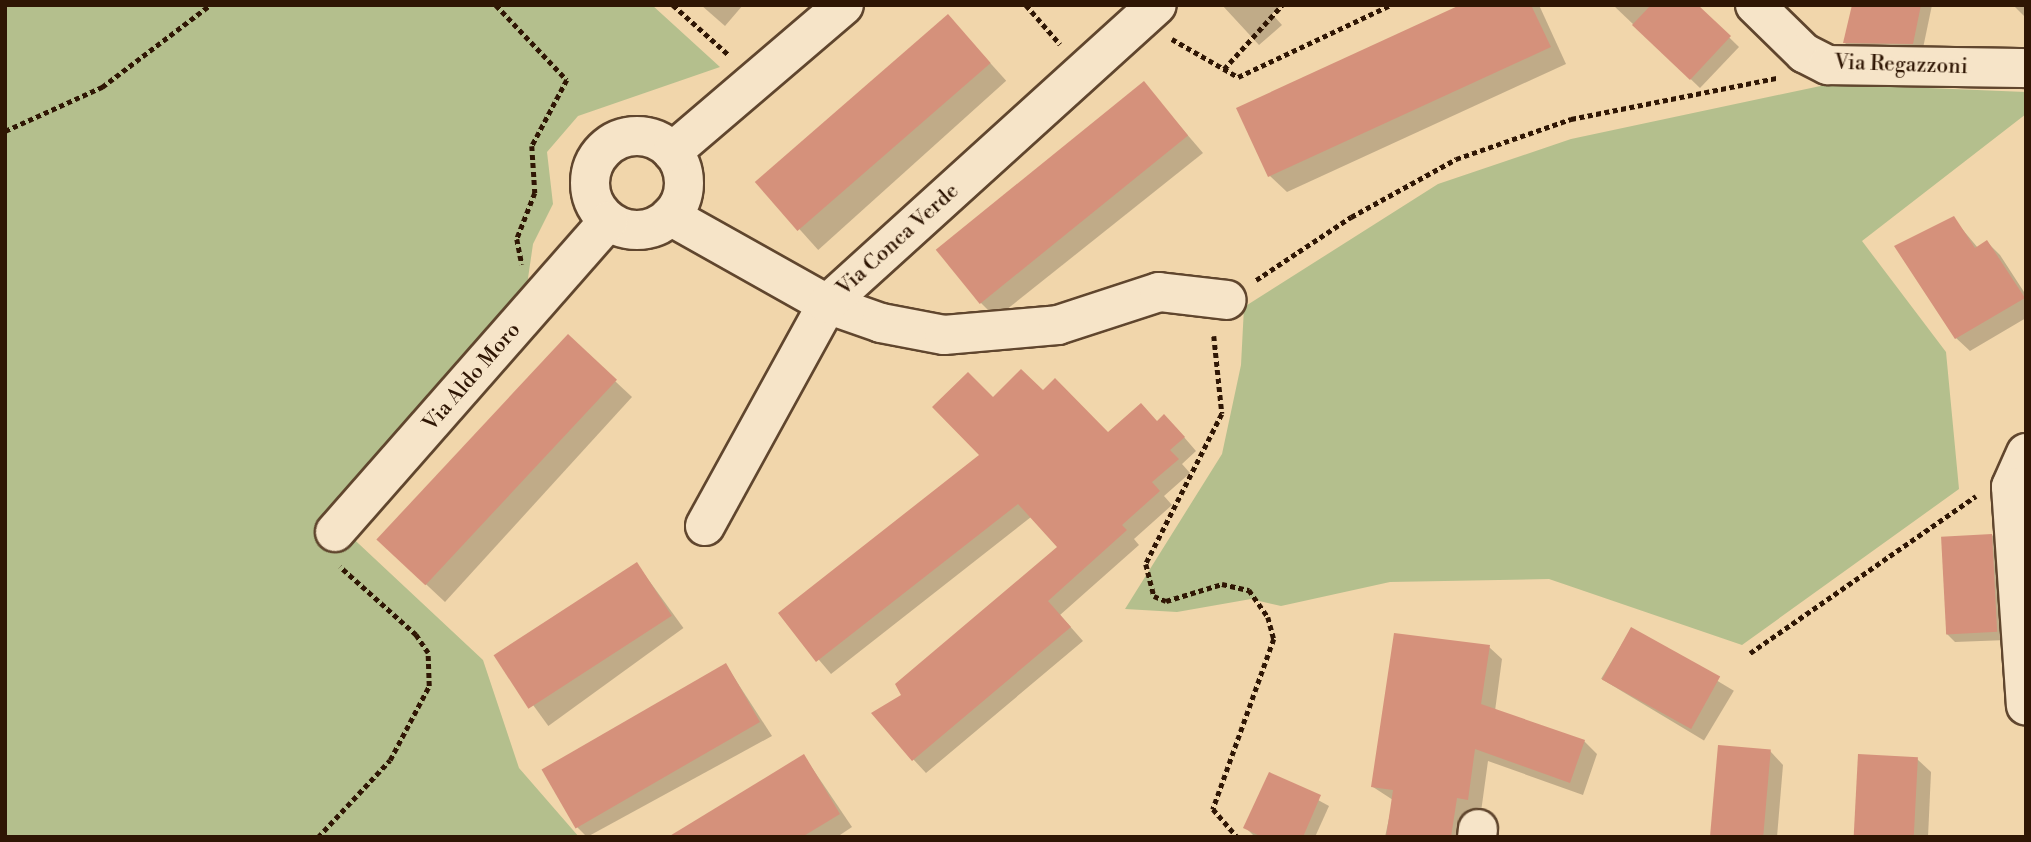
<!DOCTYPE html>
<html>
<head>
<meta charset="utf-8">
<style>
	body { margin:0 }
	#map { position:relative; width:2031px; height:842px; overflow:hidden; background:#f1d6ab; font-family:"Libre Bodoni",serif }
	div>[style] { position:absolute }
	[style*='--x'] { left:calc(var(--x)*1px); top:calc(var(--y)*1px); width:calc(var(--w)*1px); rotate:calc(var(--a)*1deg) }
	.green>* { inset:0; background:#b4bf8d }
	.shadow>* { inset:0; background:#0003; transform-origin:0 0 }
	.building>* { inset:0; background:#d5917b; transform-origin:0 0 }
	.path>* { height:4.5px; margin-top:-2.25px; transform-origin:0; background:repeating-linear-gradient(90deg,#2f1604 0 5px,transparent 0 8.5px) }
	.roads { filter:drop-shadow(2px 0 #60462e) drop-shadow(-2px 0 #60462e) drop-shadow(0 2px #60462e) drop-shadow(0 -2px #60462e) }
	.minor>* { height:38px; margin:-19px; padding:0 19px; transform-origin:19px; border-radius:19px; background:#f6e4c8 }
	.minor>.ring { margin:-19px; padding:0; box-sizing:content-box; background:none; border:38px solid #f6e4c8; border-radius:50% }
	span { translate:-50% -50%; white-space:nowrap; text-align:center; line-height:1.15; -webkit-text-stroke:5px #f6e4c8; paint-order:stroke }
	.street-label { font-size:21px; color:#2f1604 }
	.frame { position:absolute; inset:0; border:7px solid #2f1604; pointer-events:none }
</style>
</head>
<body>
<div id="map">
	<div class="green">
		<i style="clip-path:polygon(5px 5px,652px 5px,720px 67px,578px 116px,547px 152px,553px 204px,533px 244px,525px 299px,328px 515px,483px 660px,519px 768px,579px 837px,5px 837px)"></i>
		<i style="clip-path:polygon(1830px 84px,2026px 92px,2026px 114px,1862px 241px,1946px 352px,1959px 489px,1742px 645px,1549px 579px,1390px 582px,1281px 606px,1251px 599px,1177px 612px,1125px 609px,1222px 454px,1241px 365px,1244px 307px,1438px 184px,1571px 139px)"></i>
	</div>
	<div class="shadow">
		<i style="clip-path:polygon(701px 5px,743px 5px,725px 26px)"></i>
		<i style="clip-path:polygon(1222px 5px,1282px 5px,1272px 14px,1282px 25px,1259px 45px)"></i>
		<i style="clip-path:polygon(1464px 5px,1539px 5px,1566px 64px,1287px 192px,1270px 176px)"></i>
		<i style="clip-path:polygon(1613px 5px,1696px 5px,1739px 47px,1700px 88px)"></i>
		<i style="clip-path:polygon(1853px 5px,1932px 5px,1922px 53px,1854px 52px,1845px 43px)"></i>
		<i style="clip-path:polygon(2026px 5px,2026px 18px,2015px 7px)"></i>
		<i style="left:948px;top:16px;width:87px;height:253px;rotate:48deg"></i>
		<i style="clip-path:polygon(1144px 84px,1203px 153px,996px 318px,979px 301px)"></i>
		<i style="clip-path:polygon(1953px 218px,1978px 248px,1987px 242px,2000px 255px,2026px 295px,2026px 318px,1970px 351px,1956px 338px)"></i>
		<i style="clip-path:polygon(568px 337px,632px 397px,445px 602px,398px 558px)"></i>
		<i style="clip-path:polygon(1043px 393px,1108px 435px,1157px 422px,1177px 429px,1196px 451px,1182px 464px,1190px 473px,1164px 496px,1172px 505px,1134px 539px,1139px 545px,1060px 615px,1083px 641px,926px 773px,913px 759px,903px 695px,1059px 548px,1031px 517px,831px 674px,780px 614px,982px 455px,993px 399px)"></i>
		<i style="clip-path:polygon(1992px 535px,2001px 545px,2007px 640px,1955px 642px,1946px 633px)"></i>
		<i style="left:637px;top:564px;width:79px;height:167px;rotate:54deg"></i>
		<i style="left:1631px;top:629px;width:120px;height:58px;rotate:31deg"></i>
		<i style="clip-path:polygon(1489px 647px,1502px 659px,1495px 711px,1584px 741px,1597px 754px,1583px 795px,1488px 761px,1481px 812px,1470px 810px,1466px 837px,1385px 837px,1393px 800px,1373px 787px)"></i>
		<i style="clip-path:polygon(726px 665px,772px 736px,587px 837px,575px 825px)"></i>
		<i style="clip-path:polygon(1770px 751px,1783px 765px,1777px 837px,1711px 837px)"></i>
		<i style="clip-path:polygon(804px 756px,852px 827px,837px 837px,672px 837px)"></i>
		<i style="clip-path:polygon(1917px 759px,1931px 772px,1928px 837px,1857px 837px)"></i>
		<i style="clip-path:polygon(1270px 774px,1329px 806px,1315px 837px,1255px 837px,1246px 828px)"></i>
	</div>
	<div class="building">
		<i style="clip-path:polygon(1460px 5px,1531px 5px,1551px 47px,1268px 177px,1236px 108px)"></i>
		<i style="clip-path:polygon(1651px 5px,1698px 5px,1731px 36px,1690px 80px,1632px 25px)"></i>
		<i style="clip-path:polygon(1852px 5px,1921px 5px,1913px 44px,1843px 43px)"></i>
		<i style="left:948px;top:14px;width:65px;height:256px;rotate:49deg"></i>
		<i style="left:1144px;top:81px;width:70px;height:268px;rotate:51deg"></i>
		<i style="clip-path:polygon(1954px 216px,1975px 248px,1987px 240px,2025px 298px,1955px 339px,1894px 246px)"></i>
		<i style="left:568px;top:334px;width:67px;height:281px;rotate:43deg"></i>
		<i style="clip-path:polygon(1021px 369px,1043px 390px,1055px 378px,1108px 432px,1141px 403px,1157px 421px,1164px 414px,1185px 437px,1170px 450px,1179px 459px,1152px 482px,1160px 491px,1122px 525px,1127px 530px,1048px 601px,1071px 627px,912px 761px,871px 713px,901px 695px,895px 684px,1057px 547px,1018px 504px,816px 662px,778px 613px,979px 455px,932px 407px,968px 372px,993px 397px)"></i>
		<i style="left:1992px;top:534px;width:98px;height:51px;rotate:87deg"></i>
		<i style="left:637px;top:562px;width:64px;height:171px;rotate:57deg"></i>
		<i style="left:1631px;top:627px;width:102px;height:60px;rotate:29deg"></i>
		<i style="clip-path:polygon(1394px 633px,1490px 645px,1481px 704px,1585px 740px,1570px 783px,1475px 749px,1468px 800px,1457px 798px,1451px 837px,1386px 837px,1393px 790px,1371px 787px)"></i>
		<i style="left:726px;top:663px;width:68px;height:213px;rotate:60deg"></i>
		<i style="left:1718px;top:745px;width:53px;height:92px;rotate:5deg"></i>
		<i style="clip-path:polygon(804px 754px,840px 814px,802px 837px,668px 837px)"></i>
		<i style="left:1858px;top:754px;width:60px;height:83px;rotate:3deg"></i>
		<i style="clip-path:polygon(1269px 772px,1321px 795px,1303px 837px,1262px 837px,1243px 828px)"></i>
	</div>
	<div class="path">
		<i style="--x:496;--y:5;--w:103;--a:46.6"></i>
		<i style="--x:567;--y:80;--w:75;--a:117.9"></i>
		<i style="--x:532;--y:146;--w:47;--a:86.3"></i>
		<i style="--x:535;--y:193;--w:49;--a:111.4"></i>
		<i style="--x:517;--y:239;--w:26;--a:79"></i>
		<i style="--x:673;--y:5;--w:76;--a:41.8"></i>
		<i style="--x:1026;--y:5;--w:52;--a:48.9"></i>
		<i style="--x:1172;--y:39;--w:76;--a:29.9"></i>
		<i style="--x:1238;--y:77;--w:168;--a:-25.3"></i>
		<i style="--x:1224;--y:69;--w:86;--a:-47.8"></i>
		<i style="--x:5;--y:131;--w:107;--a:-24.4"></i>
		<i style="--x:102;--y:87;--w:136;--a:-37.2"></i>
		<i style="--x:1256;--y:280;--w:114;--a:-33.6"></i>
		<i style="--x:1351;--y:217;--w:120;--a:-28.9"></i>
		<i style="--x:1456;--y:159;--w:122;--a:-19.2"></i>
		<i style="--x:1571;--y:119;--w:210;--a:-11.3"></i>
		<i style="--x:1214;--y:336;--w:78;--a:84.1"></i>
		<i style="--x:1222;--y:414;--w:168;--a:116.9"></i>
		<i style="--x:1146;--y:564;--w:33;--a:76"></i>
		<i style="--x:1154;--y:596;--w:13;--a:23"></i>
		<i style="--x:1166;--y:601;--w:59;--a:-16.9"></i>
		<i style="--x:1222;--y:584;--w:28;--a:13"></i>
		<i style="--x:1249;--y:590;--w:33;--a:55"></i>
		<i style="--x:1268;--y:617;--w:23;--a:75"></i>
		<i style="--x:1274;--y:639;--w:181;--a:109.7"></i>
		<i style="--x:1213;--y:809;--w:37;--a:49"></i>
		<i style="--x:1750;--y:653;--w:275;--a:-34.8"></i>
		<i style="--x:318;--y:837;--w:105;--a:-46.9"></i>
		<i style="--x:390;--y:760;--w:84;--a:-62.2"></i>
		<i style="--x:429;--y:686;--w:33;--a:-92"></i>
		<i style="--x:428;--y:653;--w:22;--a:-124"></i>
		<i style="--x:416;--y:635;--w:102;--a:-138.2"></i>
	</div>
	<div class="roads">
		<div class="minor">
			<i style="--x:1755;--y:5;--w:69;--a:44.4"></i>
			<i style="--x:1804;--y:53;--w:27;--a:27"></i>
			<i style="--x:1828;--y:65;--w:198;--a:0.9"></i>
			<i class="ring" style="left:590px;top:136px;width:56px;height:56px"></i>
			<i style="--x:672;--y:152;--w:226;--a:-40.5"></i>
			<i style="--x:670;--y:216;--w:180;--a:29.3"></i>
			<i style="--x:827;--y:304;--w:57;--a:19.4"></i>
			<i style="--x:881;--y:323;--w:64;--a:10.8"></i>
			<i style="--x:944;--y:335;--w:114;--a:-5"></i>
			<i style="--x:1058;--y:325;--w:106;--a:-18.1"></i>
			<i style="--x:1159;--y:292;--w:68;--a:6.7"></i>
			<i style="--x:2026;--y:453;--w:37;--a:114"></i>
			<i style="--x:2011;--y:487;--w:219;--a:86.1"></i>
			<i style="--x:705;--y:526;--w:253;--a:-61.2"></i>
			<i style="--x:827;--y:304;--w:445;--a:-42.2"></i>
			<i style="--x:335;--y:532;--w:414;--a:-48.7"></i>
			<i style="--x:1477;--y:837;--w:8;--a:-83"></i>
		</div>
	</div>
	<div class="street-label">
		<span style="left:1901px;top:65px;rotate:2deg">Via Regazzoni</span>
		<span style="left:898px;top:240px;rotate:-42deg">Via Conca Verde</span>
		<span style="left:472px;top:377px;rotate:-49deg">Via Aldo Moro</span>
	</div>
	<div class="frame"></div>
</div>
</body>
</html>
